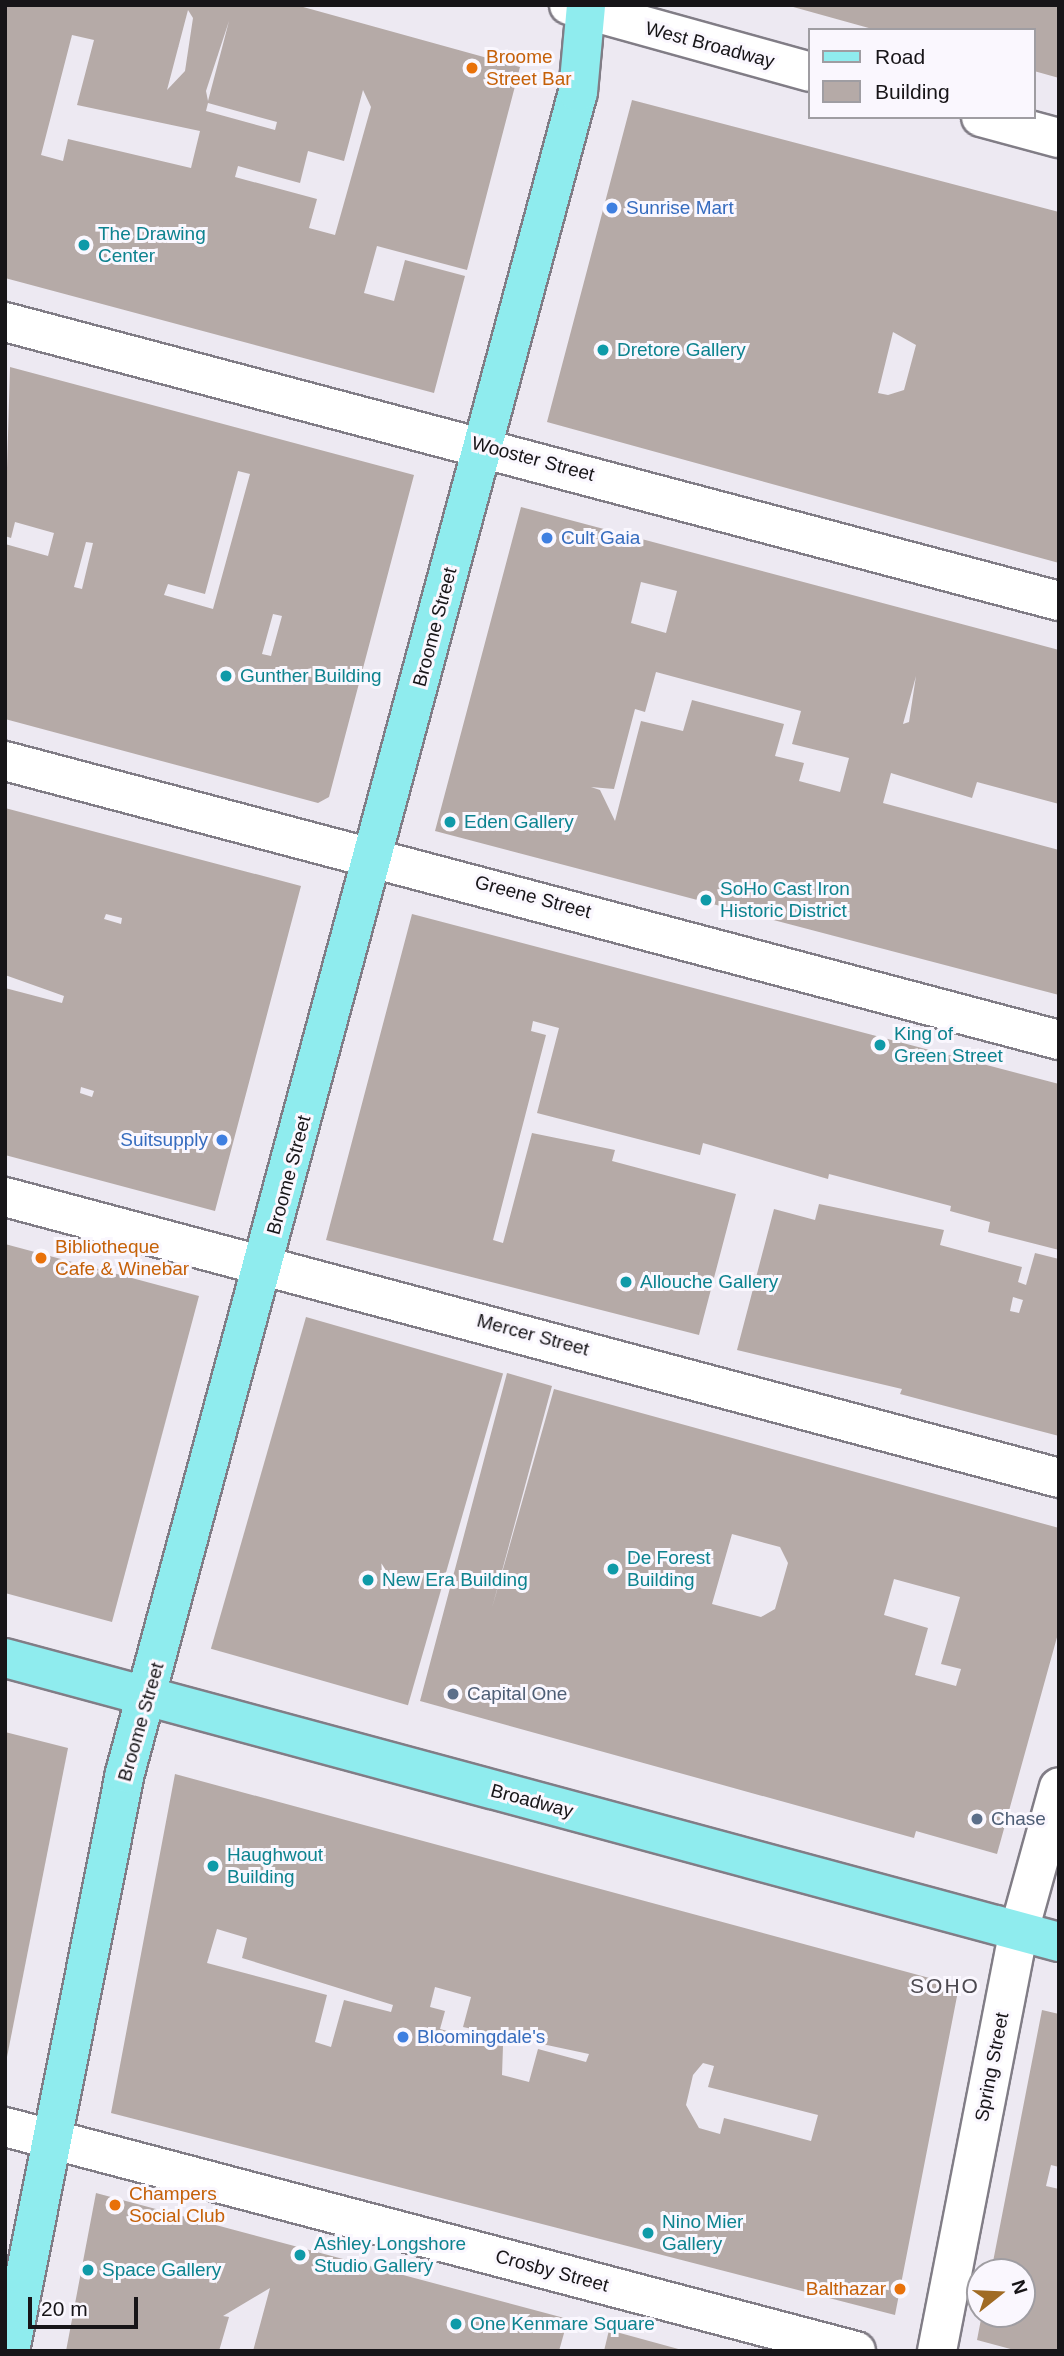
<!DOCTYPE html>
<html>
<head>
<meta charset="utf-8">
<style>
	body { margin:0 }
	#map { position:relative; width:1064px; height:2356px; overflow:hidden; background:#ede9f2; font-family:Helvetica,sans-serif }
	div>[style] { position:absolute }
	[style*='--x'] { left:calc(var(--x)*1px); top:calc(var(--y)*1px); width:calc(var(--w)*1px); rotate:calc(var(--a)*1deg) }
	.building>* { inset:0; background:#b5aaa7; transform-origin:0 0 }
	.roads { filter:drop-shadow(2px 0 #817d86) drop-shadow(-2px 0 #817d86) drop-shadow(0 2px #817d86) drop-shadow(0 -2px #817d86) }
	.minor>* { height:38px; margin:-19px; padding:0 19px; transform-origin:19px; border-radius:19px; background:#fff }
	.major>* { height:38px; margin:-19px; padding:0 19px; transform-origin:19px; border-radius:19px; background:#8fecee }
	.dots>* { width:19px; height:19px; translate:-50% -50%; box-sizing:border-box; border:4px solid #faf7fe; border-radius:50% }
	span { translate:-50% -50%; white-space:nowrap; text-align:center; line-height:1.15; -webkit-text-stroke:6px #faf7fe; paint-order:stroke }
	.street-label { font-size:19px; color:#171518 }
	.food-label { font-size:19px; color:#c56008 }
	.left { translate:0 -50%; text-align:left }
	.right { translate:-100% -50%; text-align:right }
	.shop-label { font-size:19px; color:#366cbe }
	.culture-label { font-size:19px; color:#0d838f }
	.service-label { font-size:19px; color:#4e5e75 }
	.neighbourhood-label { font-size:21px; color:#4c4950; letter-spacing:2px }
	.frame { position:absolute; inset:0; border:7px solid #171518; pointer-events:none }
	.legend { position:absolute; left:808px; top:28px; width:228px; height:91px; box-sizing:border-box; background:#faf7fe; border:2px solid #9f9da2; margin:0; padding:9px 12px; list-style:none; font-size:21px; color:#171518 }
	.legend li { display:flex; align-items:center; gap:14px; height:35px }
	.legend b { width:35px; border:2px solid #9f9da2 }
	.north { position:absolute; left:966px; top:2258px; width:70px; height:70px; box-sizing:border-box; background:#faf7fe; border:2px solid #9f9da2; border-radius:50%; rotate:72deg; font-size:19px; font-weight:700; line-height:28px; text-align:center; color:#171518 }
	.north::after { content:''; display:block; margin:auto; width:24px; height:32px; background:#a06b24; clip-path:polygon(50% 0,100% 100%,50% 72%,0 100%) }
	.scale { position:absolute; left:28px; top:2297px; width:110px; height:32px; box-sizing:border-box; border:4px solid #171518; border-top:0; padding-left:9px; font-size:21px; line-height:24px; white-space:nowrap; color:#171518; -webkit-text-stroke:5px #faf7fe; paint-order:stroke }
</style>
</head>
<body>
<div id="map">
	<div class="building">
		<i style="clip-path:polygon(evenodd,5px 5px,296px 5px,520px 67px,467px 270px,377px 246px,364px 293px,394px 301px,405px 260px,465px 276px,434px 393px,5px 278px,5px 5px,188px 10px,193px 18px,185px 71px,167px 90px,188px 10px,5px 5px,229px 21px,222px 48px,208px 101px,206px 91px,229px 21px,5px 5px,72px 35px,94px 40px,77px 105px,200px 131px,191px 168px,68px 139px,63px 161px,41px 155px,72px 35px,5px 5px,363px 90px,371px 107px,335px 235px,309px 228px,317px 199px,235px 177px,238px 166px,300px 183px,308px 151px,344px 161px,363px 90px,5px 5px,208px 103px,277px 122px,275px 130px,206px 111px,208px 103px)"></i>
		<i style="clip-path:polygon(786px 5px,1059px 5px,1059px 78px,1034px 71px,1034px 30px,876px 30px)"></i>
		<i style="clip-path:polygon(evenodd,632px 100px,1059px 212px,1059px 563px,547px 422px,632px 100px,893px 332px,916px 345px,904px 390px,888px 395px,878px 393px,893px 332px)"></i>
		<i style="clip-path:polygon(evenodd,10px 367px,414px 475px,329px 797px,318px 803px,5px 719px,5px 544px,48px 556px,54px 533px,15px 522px,11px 538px,5px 536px,10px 367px,238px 471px,250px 474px,213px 609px,164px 595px,168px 584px,205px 594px,238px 471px,10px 367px,86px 542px,93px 543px,82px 589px,74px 587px,86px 542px,10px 367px,273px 614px,282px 616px,271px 656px,262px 654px,273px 614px)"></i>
		<i style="clip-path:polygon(evenodd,521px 507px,1059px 650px,1059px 804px,977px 782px,972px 798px,891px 773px,883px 803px,1059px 850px,1059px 995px,435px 831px,521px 507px,641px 582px,677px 591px,666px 633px,631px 623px,641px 582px,521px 507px,656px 672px,801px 711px,792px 744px,849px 758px,840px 792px,799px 781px,804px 763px,775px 756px,784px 724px,692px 700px,683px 731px,641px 721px,615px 821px,600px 790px,591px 787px,614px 789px,635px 709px,645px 712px,656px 672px,521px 507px,916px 676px,909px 722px,903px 724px,916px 676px)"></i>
		<i style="clip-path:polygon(evenodd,5px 808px,301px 886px,215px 1211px,5px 1155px,5px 988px,62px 1003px,64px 996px,5px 975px,5px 808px,106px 914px,122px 918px,121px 924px,104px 919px,106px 914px,5px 808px,81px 1087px,94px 1091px,92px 1097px,80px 1093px,81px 1087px)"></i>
		<i style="clip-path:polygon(412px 914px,1059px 1084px,1059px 1250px,988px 1232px,990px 1222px,950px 1211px,951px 1206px,829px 1174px,828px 1179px,703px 1143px,700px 1155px,537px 1113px,559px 1028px,533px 1021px,531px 1031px,546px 1035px,493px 1240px,503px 1243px,532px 1133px,615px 1150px,612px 1161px,736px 1194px,699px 1335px,326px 1240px)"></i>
		<i style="clip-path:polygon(evenodd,819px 1204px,944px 1230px,940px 1245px,1022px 1267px,1018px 1282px,1026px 1285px,1035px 1253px,1059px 1259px,1059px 1436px,900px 1394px,902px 1389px,737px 1350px,774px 1209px,815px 1220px,819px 1204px,1013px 1297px,1023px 1300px,1019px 1313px,1010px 1311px,1013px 1297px)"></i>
		<i style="clip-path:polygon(5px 1244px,199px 1296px,112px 1622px,5px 1593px)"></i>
		<i style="left:306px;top:1317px;width:205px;height:345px;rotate:16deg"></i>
		<i style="clip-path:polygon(evenodd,507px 1373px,552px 1386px,492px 1608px,554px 1389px,1059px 1528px,1059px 1630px,997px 1854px,916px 1831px,914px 1838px,420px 1701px,507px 1373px,732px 1534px,780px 1547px,788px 1563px,775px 1609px,761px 1617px,712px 1604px,732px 1534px,507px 1373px,894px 1579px,960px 1597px,941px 1664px,961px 1669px,956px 1686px,915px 1675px,928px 1628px,884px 1615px,894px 1579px)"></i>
		<i style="clip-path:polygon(5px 1732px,68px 1748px,7px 2057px,5px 2056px)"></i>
		<i style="clip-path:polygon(evenodd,175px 1774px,959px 1986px,895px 2315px,111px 2113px,175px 1774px,217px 1929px,247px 1938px,242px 1958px,393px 2005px,391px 2012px,344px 2000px,331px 2047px,315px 2042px,327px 1995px,207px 1963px,217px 1929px,175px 1774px,435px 1987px,471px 1997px,463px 2027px,589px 2054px,586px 2062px,538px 2049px,529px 2082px,502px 2075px,503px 2046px,440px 2029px,445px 2011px,430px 2007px,435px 1987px,175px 1774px,703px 2063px,714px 2066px,708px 2087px,818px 2115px,811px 2141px,724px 2118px,720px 2134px,699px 2128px,686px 2105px,693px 2075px,703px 2063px)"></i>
		<i style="clip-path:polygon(1042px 2010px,1059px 2014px,1059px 2167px,1051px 2165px,1046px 2186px,1059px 2189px,1059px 2351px,1018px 2351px,977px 2340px,982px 2314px,1022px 2314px,1022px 2272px,991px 2272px)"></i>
		<i style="clip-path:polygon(96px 2193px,568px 2319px,559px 2351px,253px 2351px,270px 2288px,223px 2316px,229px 2317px,219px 2351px,66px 2351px)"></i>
		<i style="clip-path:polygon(609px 2330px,682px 2350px,682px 2351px,604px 2351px)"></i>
	</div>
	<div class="roads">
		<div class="minor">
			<i style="--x:569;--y:5;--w:250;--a:15.5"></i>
			<i style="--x:981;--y:117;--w:81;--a:15.1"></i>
			<i style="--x:5;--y:322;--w:1090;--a:14.83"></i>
			<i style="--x:5;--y:761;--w:1090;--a:14.83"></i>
			<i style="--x:5;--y:1197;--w:1091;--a:14.93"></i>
			<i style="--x:5;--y:2127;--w:880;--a:14.75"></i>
			<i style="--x:937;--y:2351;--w:428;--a:-79"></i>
			<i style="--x:1019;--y:1931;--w:149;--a:-74.5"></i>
		</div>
		<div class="major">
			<i style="--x:5;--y:1658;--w:1092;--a:15.08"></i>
			<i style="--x:10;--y:2351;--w:589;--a:-78.75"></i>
			<i style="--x:125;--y:1773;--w:1741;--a:-74.92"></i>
			<i style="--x:578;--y:92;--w:87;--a:-84.7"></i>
		</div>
	</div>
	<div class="dots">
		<i style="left:472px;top:68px;background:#e8710a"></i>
		<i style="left:612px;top:208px;background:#3f7fe0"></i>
		<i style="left:84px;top:245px;background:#0f9aa8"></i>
		<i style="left:603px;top:350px;background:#0f9aa8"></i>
		<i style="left:547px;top:538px;background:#3f7fe0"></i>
		<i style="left:226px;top:676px;background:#0f9aa8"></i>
		<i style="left:450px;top:822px;background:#0f9aa8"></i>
		<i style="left:706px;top:900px;background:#0f9aa8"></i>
		<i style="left:880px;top:1045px;background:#0f9aa8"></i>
		<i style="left:222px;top:1140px;background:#3f7fe0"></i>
		<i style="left:41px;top:1258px;background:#e8710a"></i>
		<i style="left:626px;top:1282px;background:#0f9aa8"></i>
		<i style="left:613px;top:1569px;background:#0f9aa8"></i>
		<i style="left:368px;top:1580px;background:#0f9aa8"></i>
		<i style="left:453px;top:1694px;background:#5c6f8a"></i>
		<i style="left:977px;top:1819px;background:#5c6f8a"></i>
		<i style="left:213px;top:1866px;background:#0f9aa8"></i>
		<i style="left:403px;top:2037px;background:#3f7fe0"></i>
		<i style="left:115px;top:2205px;background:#e8710a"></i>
		<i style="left:648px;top:2233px;background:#0f9aa8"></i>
		<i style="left:300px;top:2255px;background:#0f9aa8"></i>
		<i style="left:88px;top:2270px;background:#0f9aa8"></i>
		<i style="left:900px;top:2289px;background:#e8710a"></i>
		<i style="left:456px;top:2324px;background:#0f9aa8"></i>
	</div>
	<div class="street-label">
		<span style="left:710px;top:45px;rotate:15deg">West Broadway</span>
		<span style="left:533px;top:459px;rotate:15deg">Wooster Street</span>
		<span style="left:435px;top:627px;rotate:-75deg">Broome Street</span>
		<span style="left:533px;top:897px;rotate:15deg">Greene Street</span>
		<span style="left:289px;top:1175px;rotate:-75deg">Broome Street</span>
		<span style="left:533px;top:1335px;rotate:15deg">Mercer Street</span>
		<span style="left:141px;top:1722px;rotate:-74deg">Broome Street</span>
		<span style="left:532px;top:1801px;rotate:15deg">Broadway</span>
		<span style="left:992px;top:2067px;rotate:-79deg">Spring Street</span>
		<span style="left:552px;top:2271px;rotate:15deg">Crosby Street</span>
	</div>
	<div class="food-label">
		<span class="left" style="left:486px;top:68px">Broome<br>Street Bar</span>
		<span class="left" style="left:55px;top:1258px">Bibliotheque<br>Cafe &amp; Winebar</span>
		<span class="left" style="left:129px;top:2205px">Champers<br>Social Club</span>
		<span class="right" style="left:886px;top:2289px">Balthazar</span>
	</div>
	<div class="shop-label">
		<span class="left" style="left:626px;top:208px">Sunrise Mart</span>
		<span class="left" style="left:561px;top:538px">Cult Gaia</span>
		<span class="right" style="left:208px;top:1140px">Suitsupply</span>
		<span class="left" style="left:417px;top:2037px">Bloomingdale's</span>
	</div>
	<div class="culture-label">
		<span class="left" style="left:98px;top:245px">The Drawing<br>Center</span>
		<span class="left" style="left:617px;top:350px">Dretore Gallery</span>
		<span class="left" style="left:240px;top:676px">Gunther Building</span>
		<span class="left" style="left:464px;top:822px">Eden Gallery</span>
		<span class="left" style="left:720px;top:900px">SoHo Cast Iron<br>Historic District</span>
		<span class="left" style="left:894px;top:1045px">King of<br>Green Street</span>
		<span class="left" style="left:640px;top:1282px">Allouche Gallery</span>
		<span class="left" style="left:627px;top:1569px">De Forest<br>Building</span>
		<span class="left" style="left:382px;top:1580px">New Era Building</span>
		<span class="left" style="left:227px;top:1866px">Haughwout<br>Building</span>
		<span class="left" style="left:662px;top:2233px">Nino Mier<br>Gallery</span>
		<span class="left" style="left:314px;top:2255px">Ashley Longshore<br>Studio Gallery</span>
		<span class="left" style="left:102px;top:2270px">Space Gallery</span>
		<span class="left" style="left:470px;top:2324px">One Kenmare Square</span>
	</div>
	<div class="service-label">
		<span class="left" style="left:467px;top:1694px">Capital One</span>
		<span class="left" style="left:991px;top:1819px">Chase</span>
	</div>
	<div class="neighbourhood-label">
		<span style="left:945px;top:1986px">SOHO</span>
	</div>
	<div class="frame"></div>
	<ul class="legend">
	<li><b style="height:9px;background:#8fecee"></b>Road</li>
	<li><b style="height:19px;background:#b5aaa7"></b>Building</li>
	</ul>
	<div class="north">N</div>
	<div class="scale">20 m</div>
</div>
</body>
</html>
